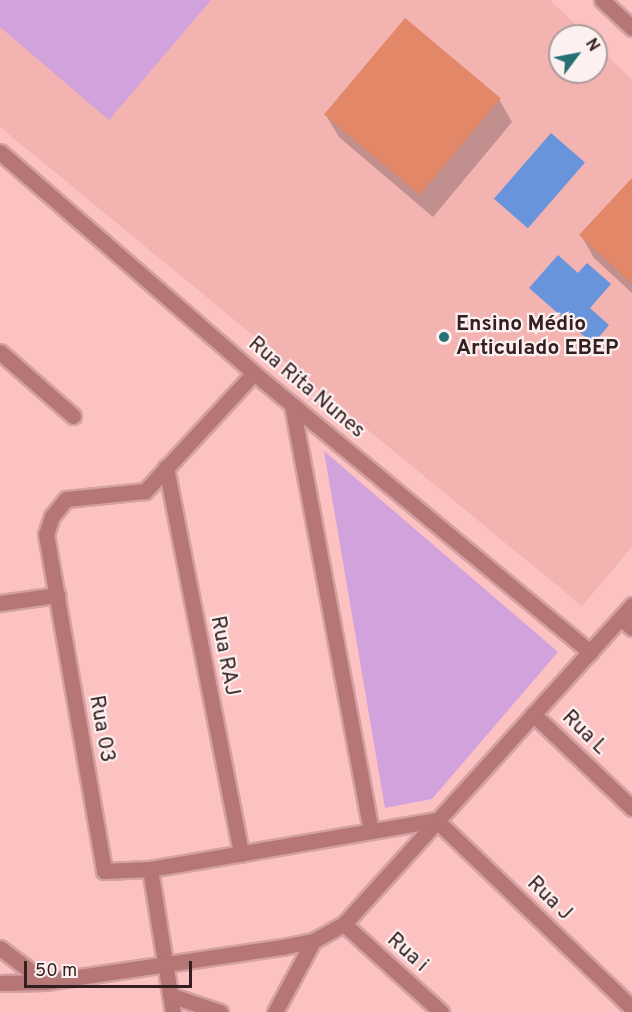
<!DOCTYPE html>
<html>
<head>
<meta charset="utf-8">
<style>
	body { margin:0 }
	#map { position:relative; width:632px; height:1012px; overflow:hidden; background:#fbc2c1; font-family:Overpass,sans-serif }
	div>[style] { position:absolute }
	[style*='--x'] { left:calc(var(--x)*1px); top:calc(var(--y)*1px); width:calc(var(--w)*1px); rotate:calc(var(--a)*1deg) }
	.built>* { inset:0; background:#f2b3b1 }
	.green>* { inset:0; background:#d2a2dd }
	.water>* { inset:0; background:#6894dc; transform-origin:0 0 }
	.shadow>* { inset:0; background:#0003 }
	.building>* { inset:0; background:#e28869; transform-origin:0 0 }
	.roads { filter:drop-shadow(2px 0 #d3a1a1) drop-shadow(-2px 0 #d3a1a1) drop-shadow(0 2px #d3a1a1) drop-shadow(0 -2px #d3a1a1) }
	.minor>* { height:15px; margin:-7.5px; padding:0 7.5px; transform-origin:7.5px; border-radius:7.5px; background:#b57675 }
	.tertiary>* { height:15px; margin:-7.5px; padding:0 7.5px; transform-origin:7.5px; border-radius:7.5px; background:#b57675 }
	.dots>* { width:16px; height:16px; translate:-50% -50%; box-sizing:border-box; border:3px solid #fcf0f0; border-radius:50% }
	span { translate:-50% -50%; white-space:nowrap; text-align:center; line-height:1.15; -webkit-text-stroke:4.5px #fcf0f0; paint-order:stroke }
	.poi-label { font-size:21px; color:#331f1f; font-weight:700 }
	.left { translate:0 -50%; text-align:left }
	.street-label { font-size:21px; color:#331f1f }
	.north { position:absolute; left:548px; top:24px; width:60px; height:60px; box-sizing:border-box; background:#fcf0f0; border:2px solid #ac9c9c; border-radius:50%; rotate:58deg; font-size:16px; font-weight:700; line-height:24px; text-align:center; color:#331f1f }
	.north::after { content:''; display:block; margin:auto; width:21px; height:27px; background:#277175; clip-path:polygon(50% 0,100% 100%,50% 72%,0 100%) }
	.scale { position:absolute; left:24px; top:961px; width:168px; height:27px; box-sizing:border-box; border:3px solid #331f1f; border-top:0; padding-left:8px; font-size:18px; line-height:21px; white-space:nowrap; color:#331f1f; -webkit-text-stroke:4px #fcf0f0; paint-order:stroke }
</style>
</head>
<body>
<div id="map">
	<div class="built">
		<i style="clip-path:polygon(0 0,550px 0,587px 36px,560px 36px,560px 72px,596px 72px,596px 45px,632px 80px,632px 547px,582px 606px,0 127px)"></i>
	</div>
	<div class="green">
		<i style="clip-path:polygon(0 0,211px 0,109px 120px,0 27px)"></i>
		<i style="clip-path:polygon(324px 451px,558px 652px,432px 799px,385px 808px)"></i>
	</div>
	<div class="water">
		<i style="left:551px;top:133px;width:45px;height:87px;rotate:41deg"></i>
		<i style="clip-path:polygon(558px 255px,578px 273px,587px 263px,611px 284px,590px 308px,609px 325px,593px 344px,529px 288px)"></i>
	</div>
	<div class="shadow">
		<i style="clip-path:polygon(499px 99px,512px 122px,433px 217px,339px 137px,326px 115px)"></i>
		<i style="clip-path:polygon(632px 180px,632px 293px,594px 258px,581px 235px)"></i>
	</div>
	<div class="building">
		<i style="left:405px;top:18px;width:125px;height:126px;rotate:40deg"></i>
		<i style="clip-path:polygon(632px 178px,632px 284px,579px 235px)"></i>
	</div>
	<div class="roads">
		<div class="minor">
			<i style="--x:0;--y:152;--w:337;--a:41"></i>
			<i style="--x:254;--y:373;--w:437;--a:39.7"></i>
			<i style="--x:0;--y:352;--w:97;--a:41.2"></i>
			<i style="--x:254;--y:373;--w:161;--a:132.7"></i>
			<i style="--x:145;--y:491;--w:79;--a:174.2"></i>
			<i style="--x:66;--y:499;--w:22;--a:129"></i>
			<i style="--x:52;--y:516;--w:19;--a:108"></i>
			<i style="--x:46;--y:534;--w:342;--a:80.2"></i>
			<i style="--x:104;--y:871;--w:46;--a:-2.5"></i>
			<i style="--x:150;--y:869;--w:290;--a:-9.7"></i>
			<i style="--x:292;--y:405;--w:433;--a:79.5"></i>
			<i style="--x:166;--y:467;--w:394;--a:79"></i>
			<i style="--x:0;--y:603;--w:58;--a:-8"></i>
			<i style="--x:621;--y:618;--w:15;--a:42"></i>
			<i style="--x:533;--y:714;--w:137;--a:43.5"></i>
			<i style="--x:436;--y:820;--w:272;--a:43.8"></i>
			<i style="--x:150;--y:869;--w:145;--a:80.9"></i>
			<i style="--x:344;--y:924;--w:131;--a:42.2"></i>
			<i style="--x:0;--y:948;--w:56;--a:37.1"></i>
			<i style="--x:0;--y:983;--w:45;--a:-1.3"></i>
			<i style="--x:45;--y:982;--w:240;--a:-8.4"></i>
			<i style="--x:282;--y:947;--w:32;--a:-11"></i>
			<i style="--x:313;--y:941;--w:35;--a:-29"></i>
			<i style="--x:344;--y:924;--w:430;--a:-47.9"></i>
			<i style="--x:170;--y:995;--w:53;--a:18.8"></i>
			<i style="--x:275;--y:1012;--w:81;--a:-61.8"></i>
		</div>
		<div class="tertiary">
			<i style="--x:602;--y:0;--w:41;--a:43"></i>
		</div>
	</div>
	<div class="dots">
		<i style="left:444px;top:337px;background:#277175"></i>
	</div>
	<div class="poi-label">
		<span class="left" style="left:456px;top:337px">Ensino Médio<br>Articulado EBEP</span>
	</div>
	<div class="street-label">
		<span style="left:306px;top:388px;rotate:40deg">Rua Rita Nunes</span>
		<span style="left:224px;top:656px;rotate:79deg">Rua RAJ</span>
		<span style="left:101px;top:729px;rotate:80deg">Rua 03</span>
		<span style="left:584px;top:733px;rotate:44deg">Rua L</span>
		<span style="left:549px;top:899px;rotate:44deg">Rua J</span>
		<span style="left:407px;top:953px;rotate:42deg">Rua i</span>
	</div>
	<div class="north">N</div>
	<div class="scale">50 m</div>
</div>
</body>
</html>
